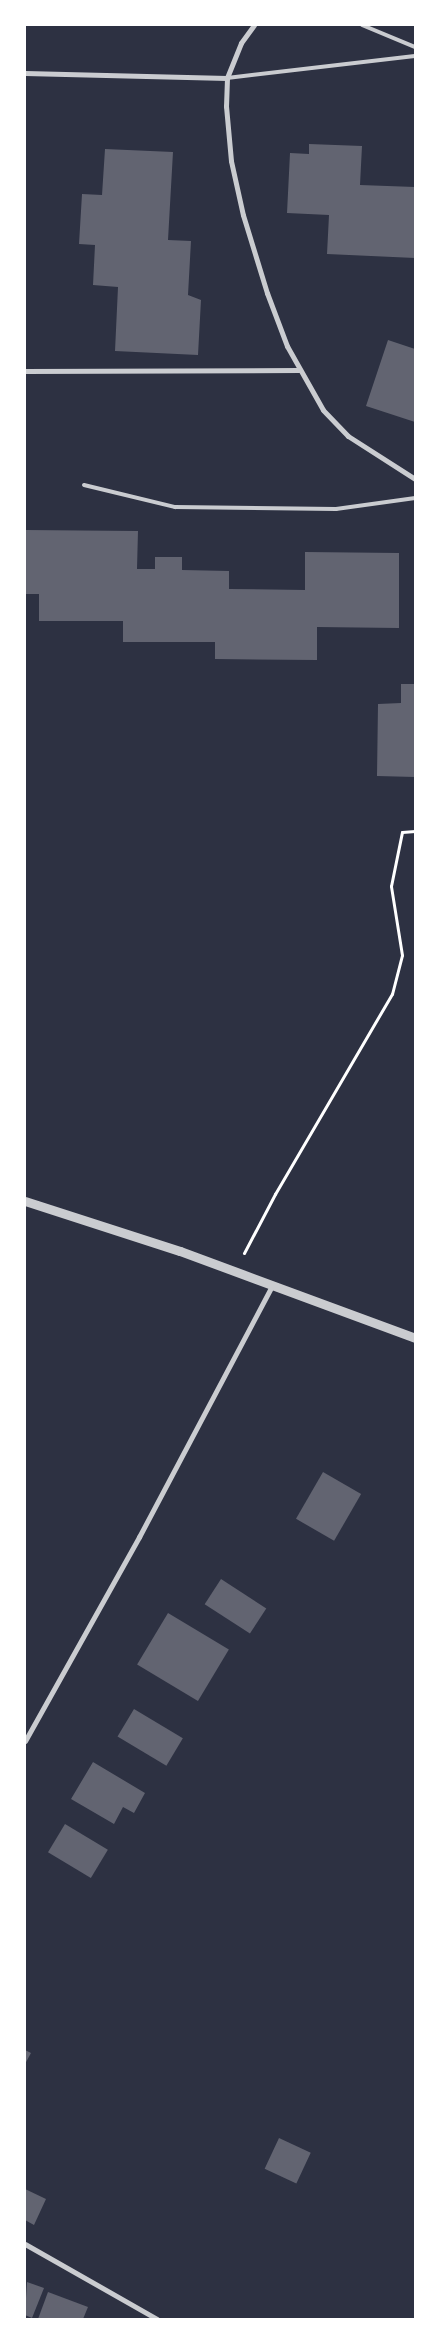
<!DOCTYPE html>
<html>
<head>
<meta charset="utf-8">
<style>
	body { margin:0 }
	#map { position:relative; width:440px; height:2344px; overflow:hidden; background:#2d3142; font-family:"Noto Sans",sans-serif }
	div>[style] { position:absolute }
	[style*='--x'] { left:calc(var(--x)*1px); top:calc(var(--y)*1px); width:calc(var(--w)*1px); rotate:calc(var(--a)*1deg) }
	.building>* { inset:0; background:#626471; transform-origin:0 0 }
	.path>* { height:3px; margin:-1.5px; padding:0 1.5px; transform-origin:1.5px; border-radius:1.5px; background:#fff }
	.service>* { height:4px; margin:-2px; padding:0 2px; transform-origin:2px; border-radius:2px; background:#caccd0 }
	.minor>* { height:5px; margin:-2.5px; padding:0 2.5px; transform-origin:2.5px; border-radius:2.5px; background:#caccd0 }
	.tertiary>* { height:9px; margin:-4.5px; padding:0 4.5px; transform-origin:4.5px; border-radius:4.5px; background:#caccd0 }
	span { translate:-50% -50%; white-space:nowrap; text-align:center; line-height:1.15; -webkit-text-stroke:4px #fff; paint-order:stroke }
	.frame { position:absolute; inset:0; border:26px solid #fff; pointer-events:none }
</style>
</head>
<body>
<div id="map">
	<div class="building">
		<i style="clip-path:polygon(309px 144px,362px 146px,360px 185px,415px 187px,415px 258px,327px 254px,329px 215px,287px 213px,290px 153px,309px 154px)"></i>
		<i style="clip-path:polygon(105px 149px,173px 152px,168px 240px,191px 241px,188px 295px,201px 300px,198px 355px,115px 351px,118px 287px,93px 285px,95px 245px,79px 244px,82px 194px,102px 195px)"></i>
		<i style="clip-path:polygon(388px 340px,415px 349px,415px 422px,366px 406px)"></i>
		<i style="clip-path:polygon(25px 530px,138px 531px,137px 569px,155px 569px,155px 557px,182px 557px,182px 570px,229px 571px,229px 589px,305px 590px,305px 552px,399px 553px,399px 628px,317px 627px,317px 660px,215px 659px,215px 642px,123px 642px,123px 621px,39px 621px,39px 594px,25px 594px)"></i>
		<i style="clip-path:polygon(401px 684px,415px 684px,415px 777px,377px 776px,378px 704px,401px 703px)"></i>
		<i style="left:323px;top:1472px;width:44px;height:54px;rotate:30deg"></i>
		<i style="left:221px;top:1579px;width:54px;height:30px;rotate:33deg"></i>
		<i style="left:168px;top:1613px;width:71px;height:60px;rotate:31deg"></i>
		<i style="left:134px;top:1709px;width:57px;height:32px;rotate:31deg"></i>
		<i style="clip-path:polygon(93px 1762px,145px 1793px,134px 1813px,123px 1807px,114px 1824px,71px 1799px)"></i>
		<i style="left:65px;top:1824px;width:50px;height:33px;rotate:31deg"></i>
		<i style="clip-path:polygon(25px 2050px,31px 2053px,25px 2064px)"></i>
		<i style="left:279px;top:2138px;width:35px;height:34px;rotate:25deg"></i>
		<i style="clip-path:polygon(25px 2189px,46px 2199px,34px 2225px,25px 2220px)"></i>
		<i style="clip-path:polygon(27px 2282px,44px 2288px,32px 2318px,25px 2315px)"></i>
		<i style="clip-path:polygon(48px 2292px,88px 2307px,83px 2319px,38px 2319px)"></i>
	</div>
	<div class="path">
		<i style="--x:244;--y:1253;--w:67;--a:-62.3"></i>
		<i style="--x:275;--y:1194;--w:232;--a:-59.7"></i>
		<i style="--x:392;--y:994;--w:40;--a:-75.6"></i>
		<i style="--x:402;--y:955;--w:70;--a:-99.1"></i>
		<i style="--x:391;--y:886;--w:55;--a:-78.5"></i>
		<i style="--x:402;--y:832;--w:13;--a:-4"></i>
	</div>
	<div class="service">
		<i style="--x:362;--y:25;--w:57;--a:22.5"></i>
		<i style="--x:227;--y:78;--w:189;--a:-6.7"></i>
		<i style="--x:84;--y:485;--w:94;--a:13.6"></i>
		<i style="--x:175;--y:507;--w:161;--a:0.7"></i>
		<i style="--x:336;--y:509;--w:80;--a:-7.9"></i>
	</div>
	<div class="minor">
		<i style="--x:254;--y:25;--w:22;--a:126"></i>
		<i style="--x:241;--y:43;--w:38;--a:112"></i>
		<i style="--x:227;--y:78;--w:28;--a:92"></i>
		<i style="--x:226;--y:106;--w:55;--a:84.8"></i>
		<i style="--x:231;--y:161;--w:55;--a:77.5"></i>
		<i style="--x:243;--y:215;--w:82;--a:72.9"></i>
		<i style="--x:267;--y:293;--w:57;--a:69.3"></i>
		<i style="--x:287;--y:346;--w:73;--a:60.6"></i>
		<i style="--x:323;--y:410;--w:36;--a:46"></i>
		<i style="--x:348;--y:436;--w:80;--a:32.7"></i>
		<i style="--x:25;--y:73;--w:202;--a:1.4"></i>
		<i style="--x:25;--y:371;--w:274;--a:-0.2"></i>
		<i style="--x:25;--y:1741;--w:234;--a:-60.8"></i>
		<i style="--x:139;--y:1537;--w:284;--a:-62.1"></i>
		<i style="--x:25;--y:2244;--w:152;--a:29.6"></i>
	</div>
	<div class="tertiary">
		<i style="--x:25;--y:1201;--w:163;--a:17.9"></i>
		<i style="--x:180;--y:1251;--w:251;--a:20.3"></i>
	</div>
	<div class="frame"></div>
</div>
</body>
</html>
